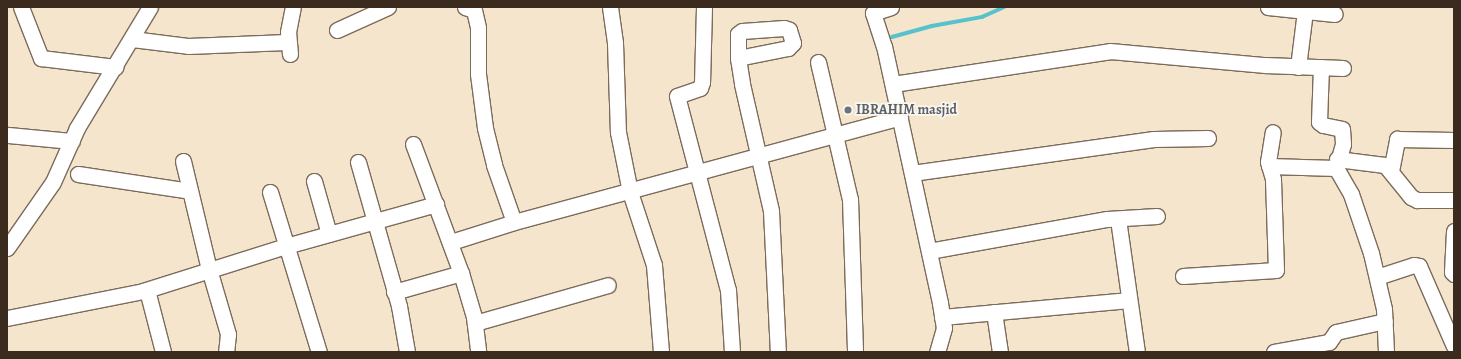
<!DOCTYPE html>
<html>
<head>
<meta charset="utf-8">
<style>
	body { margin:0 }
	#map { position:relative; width:1461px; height:359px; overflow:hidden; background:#f4e5cc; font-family:Alegreya,serif }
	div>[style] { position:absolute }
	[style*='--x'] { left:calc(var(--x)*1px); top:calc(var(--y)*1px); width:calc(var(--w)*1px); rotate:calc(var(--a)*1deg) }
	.stream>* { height:3.5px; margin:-1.75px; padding:0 1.75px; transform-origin:1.75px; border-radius:1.75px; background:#56c3cc }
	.roads { filter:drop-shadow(1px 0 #7c6b5b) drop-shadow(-1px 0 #7c6b5b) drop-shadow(0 1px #7c6b5b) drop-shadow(0 -1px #7c6b5b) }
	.street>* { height:15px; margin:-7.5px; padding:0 7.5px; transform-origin:7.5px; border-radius:7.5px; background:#fff }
	.dots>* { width:11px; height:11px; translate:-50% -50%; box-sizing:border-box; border:2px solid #fbf7ec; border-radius:50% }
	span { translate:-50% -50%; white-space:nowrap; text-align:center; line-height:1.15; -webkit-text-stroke:3.5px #fbf7ec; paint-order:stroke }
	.worship-label { font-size:14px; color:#5b616d; font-weight:700 }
	.left { translate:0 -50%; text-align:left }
	.frame { position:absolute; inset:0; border:8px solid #3b2a1e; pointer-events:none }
</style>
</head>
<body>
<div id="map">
	<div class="stream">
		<i style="--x:892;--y:37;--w:41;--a:-15.4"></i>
		<i style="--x:932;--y:26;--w:51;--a:-10.2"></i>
		<i style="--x:982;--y:17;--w:24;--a:-24"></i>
	</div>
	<div class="roads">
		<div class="street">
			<i style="--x:21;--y:7;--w:55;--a:68.6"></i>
			<i style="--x:41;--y:58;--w:75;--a:6.9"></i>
			<i style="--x:465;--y:7;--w:9;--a:18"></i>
			<i style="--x:474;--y:10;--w:18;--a:77"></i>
			<i style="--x:478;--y:28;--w:46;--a:90"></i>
			<i style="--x:478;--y:74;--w:54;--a:82.6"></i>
			<i style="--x:485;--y:128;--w:38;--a:76"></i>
			<i style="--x:494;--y:165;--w:60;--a:70.7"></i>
			<i style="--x:514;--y:222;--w:400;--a:-15.2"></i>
			<i style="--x:610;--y:7;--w:36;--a:82"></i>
			<i style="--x:615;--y:43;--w:89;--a:88.1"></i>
			<i style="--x:618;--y:132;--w:61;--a:78.7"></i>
			<i style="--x:630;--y:192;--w:77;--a:71.8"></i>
			<i style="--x:654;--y:265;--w:87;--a:85.4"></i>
			<i style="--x:704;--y:7;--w:75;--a:91.5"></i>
			<i style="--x:702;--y:82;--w:6;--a:108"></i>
			<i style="--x:700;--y:88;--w:24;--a:161"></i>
			<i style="--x:677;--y:96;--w:201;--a:75.3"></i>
			<i style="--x:728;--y:290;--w:62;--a:86.3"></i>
			<i style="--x:891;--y:7;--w:19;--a:162"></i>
			<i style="--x:873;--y:13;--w:35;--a:72"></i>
			<i style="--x:884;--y:46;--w:263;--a:77.7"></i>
			<i style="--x:940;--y:303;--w:25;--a:81"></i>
			<i style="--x:944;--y:328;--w:25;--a:106"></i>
			<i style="--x:1268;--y:7;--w:67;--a:6"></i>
			<i style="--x:337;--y:30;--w:56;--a:-24.3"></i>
			<i style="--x:132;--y:39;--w:56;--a:7.1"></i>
			<i style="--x:188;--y:46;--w:99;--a:-2.3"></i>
			<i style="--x:290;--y:54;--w:22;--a:-95"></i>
			<i style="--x:288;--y:32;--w:25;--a:-79"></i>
			<i style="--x:738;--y:58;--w:51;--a:-11.3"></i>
			<i style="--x:788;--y:48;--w:7;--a:-45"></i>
			<i style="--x:793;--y:43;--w:14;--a:-107"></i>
			<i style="--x:789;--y:30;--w:5;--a:-158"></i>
			<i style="--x:784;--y:28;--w:42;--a:175.9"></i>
			<i style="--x:742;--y:31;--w:5;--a:143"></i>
			<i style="--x:738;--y:34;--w:24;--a:90"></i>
			<i style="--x:738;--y:58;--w:26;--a:81"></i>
			<i style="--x:742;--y:84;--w:130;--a:77.1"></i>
			<i style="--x:771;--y:211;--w:141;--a:87.2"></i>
			<i style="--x:818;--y:62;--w:141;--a:76.9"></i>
			<i style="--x:850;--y:199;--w:153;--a:88.1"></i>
			<i style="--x:1298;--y:67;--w:56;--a:-82.9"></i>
			<i style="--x:1321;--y:67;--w:55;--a:92.1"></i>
			<i style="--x:1319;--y:122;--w:5;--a:37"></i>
			<i style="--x:1323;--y:125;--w:19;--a:12"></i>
			<i style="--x:1342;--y:129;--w:15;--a:86"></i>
			<i style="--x:1343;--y:144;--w:25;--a:106"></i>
			<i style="--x:1336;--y:168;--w:30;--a:60"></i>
			<i style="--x:1351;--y:194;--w:62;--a:71.3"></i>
			<i style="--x:1371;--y:253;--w:57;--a:76.9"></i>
			<i style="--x:1384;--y:309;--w:43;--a:87.3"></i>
			<i style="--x:893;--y:84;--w:219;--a:-8.6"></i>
			<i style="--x:1110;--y:51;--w:156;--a:5.2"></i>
			<i style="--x:1265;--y:65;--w:78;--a:2.2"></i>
			<i style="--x:8;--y:135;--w:64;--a:5.4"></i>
			<i style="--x:413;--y:144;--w:138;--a:69.6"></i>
			<i style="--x:461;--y:273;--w:46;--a:73.5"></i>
			<i style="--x:474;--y:317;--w:35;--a:83"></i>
			<i style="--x:1337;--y:159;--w:48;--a:7.1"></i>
			<i style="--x:1385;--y:165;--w:41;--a:50.9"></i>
			<i style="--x:1411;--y:197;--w:7;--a:27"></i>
			<i style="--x:1417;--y:200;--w:37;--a:0"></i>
			<i style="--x:183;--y:161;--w:111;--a:76.5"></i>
			<i style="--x:209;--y:269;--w:68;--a:73.7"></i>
			<i style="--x:228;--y:334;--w:18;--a:96"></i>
			<i style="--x:358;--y:162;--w:150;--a:74.1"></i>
			<i style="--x:399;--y:306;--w:47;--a:80.1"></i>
			<i style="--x:1269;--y:166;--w:67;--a:1.7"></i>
			<i style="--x:1391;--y:171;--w:33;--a:-79"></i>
			<i style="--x:1397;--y:139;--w:57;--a:1"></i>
			<i style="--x:912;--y:173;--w:244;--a:-8"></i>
			<i style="--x:1154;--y:139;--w:54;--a:-1.1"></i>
			<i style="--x:78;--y:174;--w:113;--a:8.6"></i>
			<i style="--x:314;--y:181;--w:55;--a:74.2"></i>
			<i style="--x:270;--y:192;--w:167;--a:73"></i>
			<i style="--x:1118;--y:219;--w:134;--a:81.9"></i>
			<i style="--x:1454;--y:231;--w:41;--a:92.8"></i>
			<i style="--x:1452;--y:272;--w:3;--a:45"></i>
			<i style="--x:451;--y:242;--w:66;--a:-17.6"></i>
			<i style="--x:7;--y:248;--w:80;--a:-55.1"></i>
			<i style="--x:53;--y:182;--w:59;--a:-66"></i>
			<i style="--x:77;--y:128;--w:141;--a:-58.9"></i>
			<i style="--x:929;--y:251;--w:181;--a:-10.2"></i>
			<i style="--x:1107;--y:219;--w:50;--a:-3.4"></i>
			<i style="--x:1183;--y:276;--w:93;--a:-3.7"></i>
			<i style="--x:1276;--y:270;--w:91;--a:-91.9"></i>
			<i style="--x:1273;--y:179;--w:18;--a:-106"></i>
			<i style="--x:1268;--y:162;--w:30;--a:-81"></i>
			<i style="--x:1377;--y:277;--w:39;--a:-18"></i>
			<i style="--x:1414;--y:265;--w:5;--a:11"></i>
			<i style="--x:1419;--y:266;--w:87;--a:66.4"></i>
			<i style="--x:147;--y:290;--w:64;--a:75.5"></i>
			<i style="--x:394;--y:292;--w:70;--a:-15.8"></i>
			<i style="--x:994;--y:312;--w:40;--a:81.5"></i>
			<i style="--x:942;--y:317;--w:188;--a:-5.2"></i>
			<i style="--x:7;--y:318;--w:139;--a:-11.2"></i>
			<i style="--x:143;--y:291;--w:150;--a:-17.5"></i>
			<i style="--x:286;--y:246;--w:156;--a:-15.6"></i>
			<i style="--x:475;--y:323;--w:138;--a:-15.9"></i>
			<i style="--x:1274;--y:352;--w:56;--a:-10.3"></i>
			<i style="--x:1329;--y:342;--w:12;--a:-55"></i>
			<i style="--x:1336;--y:332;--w:50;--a:-12.7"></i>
		</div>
	</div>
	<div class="dots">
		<i style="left:848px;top:110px;background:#6b7280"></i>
	</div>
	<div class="worship-label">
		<span class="left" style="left:856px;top:110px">IBRAHIM masjid</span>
	</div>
	<div class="frame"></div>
</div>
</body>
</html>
